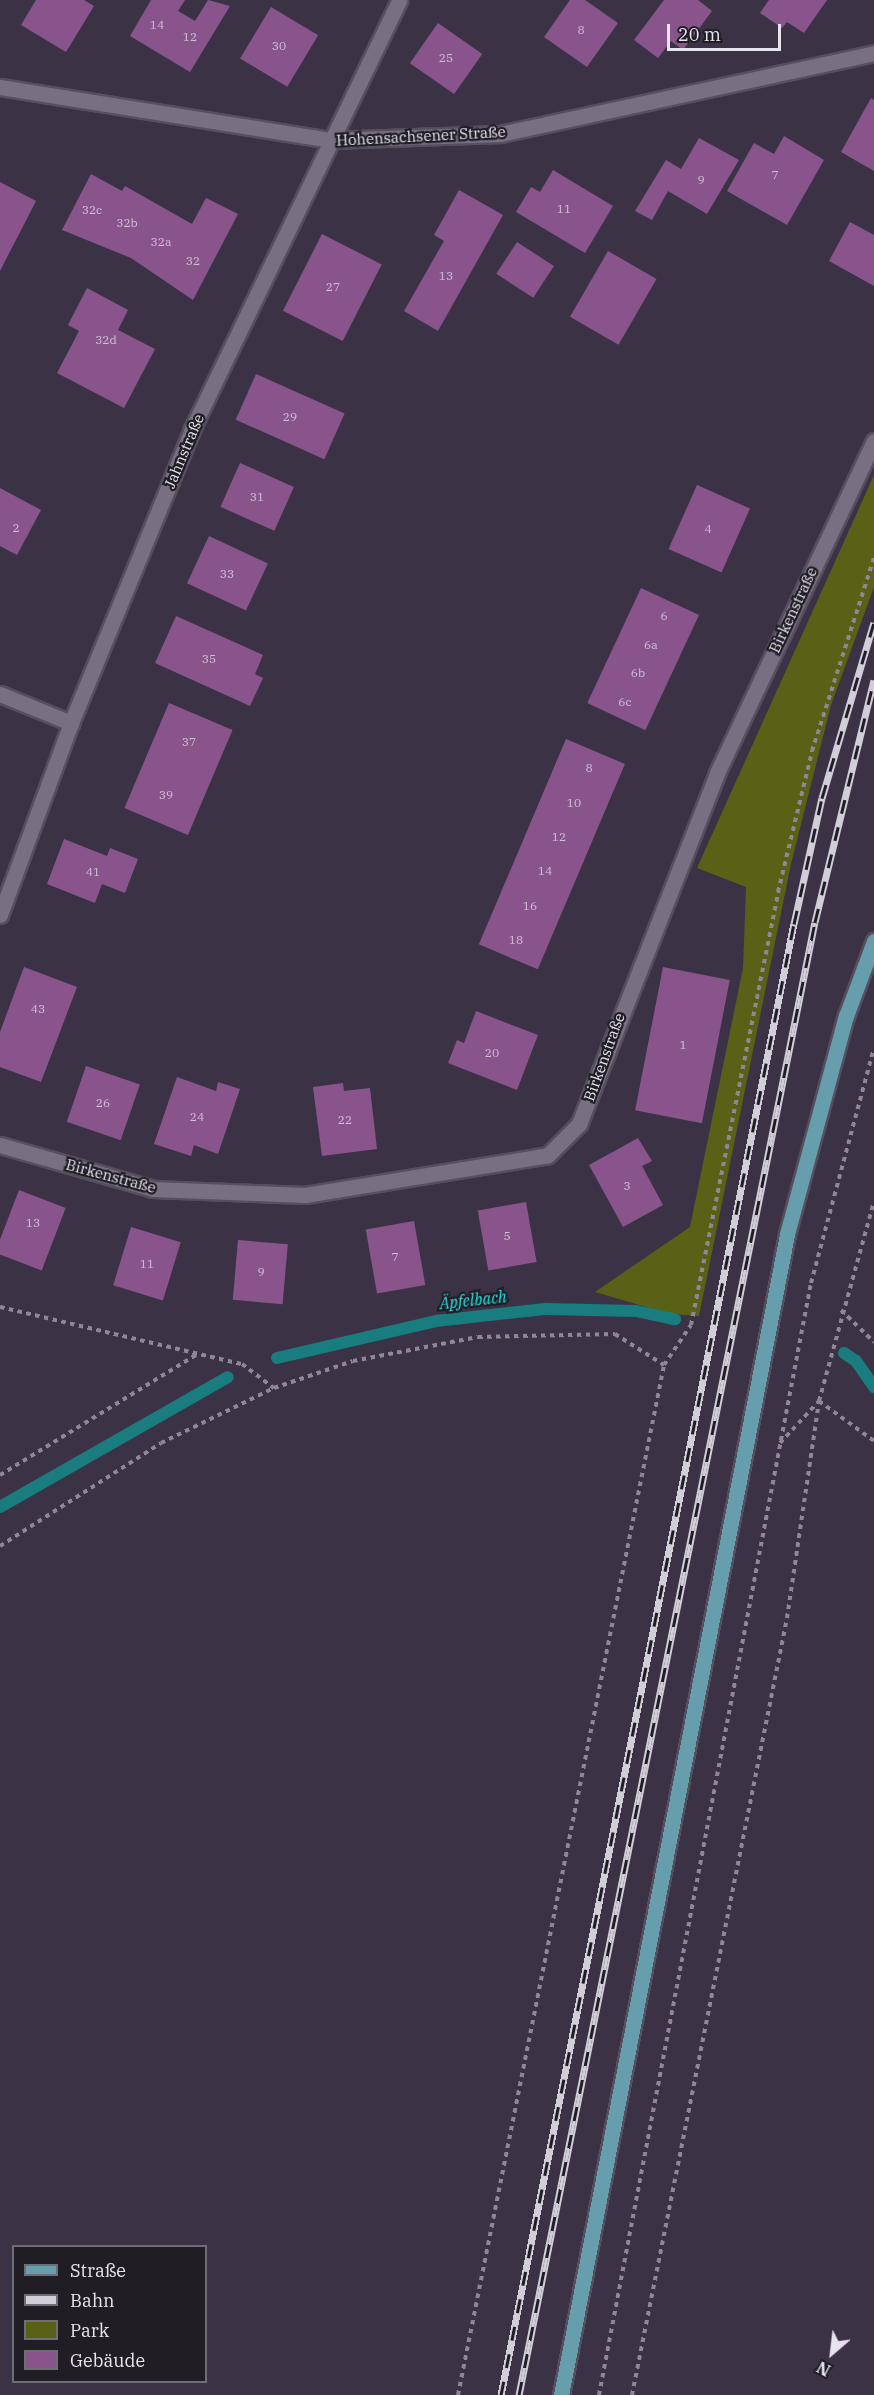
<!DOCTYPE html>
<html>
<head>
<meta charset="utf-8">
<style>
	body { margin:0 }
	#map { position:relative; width:874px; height:2395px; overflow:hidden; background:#3b3345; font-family:"IBM Plex Serif",serif }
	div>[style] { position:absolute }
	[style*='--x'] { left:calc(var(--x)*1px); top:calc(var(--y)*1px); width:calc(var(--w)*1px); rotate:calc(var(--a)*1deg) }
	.green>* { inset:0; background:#586116 }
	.stream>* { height:12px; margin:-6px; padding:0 6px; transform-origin:6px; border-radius:6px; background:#197c7e }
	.building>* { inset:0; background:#89548c; transform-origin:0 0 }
	.path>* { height:4px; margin-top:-2px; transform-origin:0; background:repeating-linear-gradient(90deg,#8e8796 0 4.5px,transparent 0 9px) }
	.roads { filter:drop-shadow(2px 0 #554f5e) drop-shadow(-2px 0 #554f5e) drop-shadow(0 2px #554f5e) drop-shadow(0 -2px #554f5e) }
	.minor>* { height:15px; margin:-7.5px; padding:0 7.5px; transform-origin:7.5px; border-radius:7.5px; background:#786f83 }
	.major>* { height:15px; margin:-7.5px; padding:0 7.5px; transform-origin:7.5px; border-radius:7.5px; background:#669ead }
	.rail>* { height:7px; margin-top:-3.5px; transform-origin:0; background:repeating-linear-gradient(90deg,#201d25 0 14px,#d1cdd9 0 28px); box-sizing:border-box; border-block:2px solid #d1cdd9 }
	span { translate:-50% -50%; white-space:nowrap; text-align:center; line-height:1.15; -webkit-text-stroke:4.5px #201d25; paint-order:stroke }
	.number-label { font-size:12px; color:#d0c0d6 }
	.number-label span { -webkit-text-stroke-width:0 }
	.street-label { font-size:15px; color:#e8e4ef }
	.water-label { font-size:16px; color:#2be4e8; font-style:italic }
	.legend { position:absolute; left:12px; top:2245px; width:195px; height:138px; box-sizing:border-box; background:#201d25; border:2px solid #706d76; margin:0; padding:8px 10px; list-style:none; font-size:18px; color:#e8e4ef }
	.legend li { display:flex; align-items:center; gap:12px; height:30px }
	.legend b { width:30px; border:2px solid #706d76 }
	.north { position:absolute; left:802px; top:2323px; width:60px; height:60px; -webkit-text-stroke:4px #201d25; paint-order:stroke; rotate:208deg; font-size:16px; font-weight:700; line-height:24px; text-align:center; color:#e8e4ef }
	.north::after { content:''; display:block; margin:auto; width:21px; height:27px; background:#e8e4ef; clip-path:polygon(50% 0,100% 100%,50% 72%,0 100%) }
	.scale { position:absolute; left:667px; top:24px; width:114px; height:27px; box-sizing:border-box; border:3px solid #e8e4ef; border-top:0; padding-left:8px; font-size:18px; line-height:21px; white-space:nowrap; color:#e8e4ef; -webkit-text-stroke:4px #201d25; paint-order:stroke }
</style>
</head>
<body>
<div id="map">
	<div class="green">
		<i style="clip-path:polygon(874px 475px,874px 587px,831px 705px,791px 864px,699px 1316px,670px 1314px,595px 1292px,690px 1227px,743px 968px,746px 887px,697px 868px)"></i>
	</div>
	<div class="stream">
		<i style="--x:844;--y:1353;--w:14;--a:34"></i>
		<i style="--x:856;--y:1361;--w:32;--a:55"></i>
		<i style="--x:277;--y:1358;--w:163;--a:-13.1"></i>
		<i style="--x:436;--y:1321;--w:110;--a:-6.3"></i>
		<i style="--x:545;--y:1309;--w:91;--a:1.3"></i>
		<i style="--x:636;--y:1311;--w:40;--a:12"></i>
		<i style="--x:0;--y:1507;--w:262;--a:-29.7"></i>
	</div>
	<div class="building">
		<i style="clip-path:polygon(36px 0,84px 0,94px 6px,66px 52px,21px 25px)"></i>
		<i style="clip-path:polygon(151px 0,185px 0,178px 11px,195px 21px,208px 0,230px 6px,190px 72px,130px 36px)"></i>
		<i style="clip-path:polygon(570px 0,585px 0,618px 23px,587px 67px,544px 37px)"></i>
		<i style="clip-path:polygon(664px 0,698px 0,712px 11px,683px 50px,671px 41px,658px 58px,634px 40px)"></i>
		<i style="clip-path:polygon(769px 0,827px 0,804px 33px,787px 22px,782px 28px,760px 13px)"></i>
		<i style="left:271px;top:7px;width:55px;height:60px;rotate:31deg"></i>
		<i style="left:438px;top:23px;width:54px;height:49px;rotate:35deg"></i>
		<i style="clip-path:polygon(871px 98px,874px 100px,874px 171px,841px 152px)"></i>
		<i style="clip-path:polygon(784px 136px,824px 160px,787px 225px,727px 191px,754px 143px,774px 154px)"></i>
		<i style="clip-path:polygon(699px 138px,739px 160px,707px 214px,668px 191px,652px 220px,635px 211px,666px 160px,681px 169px)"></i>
		<i style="clip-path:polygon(553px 170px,613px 206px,585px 253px,516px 212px,531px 187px,540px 192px)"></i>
		<i style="clip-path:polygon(91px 174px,122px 191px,125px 186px,192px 224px,206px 198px,238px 214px,193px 300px,131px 258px,62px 230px)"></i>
		<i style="clip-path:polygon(0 182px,36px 201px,0 271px)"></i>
		<i style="clip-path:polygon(459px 190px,503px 215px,438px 331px,404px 311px,444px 241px,434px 235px)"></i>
		<i style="clip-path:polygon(850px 222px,874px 235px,874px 286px,829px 261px)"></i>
		<i style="left:322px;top:234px;width:67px;height:86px;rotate:27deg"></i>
		<i style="left:517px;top:242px;width:44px;height:38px;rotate:33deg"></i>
		<i style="left:608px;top:251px;width:56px;height:76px;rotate:30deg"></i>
		<i style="clip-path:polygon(87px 288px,128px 310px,118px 330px,155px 349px,124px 408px,57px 373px,79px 331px,68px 325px)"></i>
		<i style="left:256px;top:374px;width:97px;height:50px;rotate:24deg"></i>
		<i style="left:240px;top:463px;width:59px;height:48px;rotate:24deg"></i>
		<i style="left:697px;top:485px;width:58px;height:70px;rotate:24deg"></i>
		<i style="clip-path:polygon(0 488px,41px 510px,17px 555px,0 546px)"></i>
		<i style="left:209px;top:536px;width:65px;height:52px;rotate:25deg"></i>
		<i style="left:641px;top:588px;width:64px;height:127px;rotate:25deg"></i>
		<i style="clip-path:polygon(176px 616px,263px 655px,255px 674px,263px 678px,250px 706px,155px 663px)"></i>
		<i style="left:169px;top:703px;width:69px;height:114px;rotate:23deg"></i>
		<i style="left:566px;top:739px;width:64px;height:223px;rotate:23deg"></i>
		<i style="clip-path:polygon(64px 839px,107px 856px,110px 848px,138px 859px,125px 893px,102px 884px,95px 903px,47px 884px)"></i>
		<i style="clip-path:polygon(24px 967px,77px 987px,41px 1082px,0 1067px,0 1032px)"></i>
		<i style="left:663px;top:967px;width:68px;height:146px;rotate:11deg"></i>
		<i style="clip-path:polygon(476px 1011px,538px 1035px,517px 1090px,448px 1063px,457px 1040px,464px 1043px)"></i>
		<i style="left:86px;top:1066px;width:57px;height:59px;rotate:19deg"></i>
		<i style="clip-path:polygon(177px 1077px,216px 1091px,218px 1082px,240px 1089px,218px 1154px,194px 1145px,191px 1156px,154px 1144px)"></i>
		<i style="clip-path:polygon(343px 1083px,344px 1091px,370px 1088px,377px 1149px,322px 1156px,313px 1087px)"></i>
		<i style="clip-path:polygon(638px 1138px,652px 1161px,642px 1166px,663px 1205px,623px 1227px,589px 1165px)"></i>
		<i style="left:19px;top:1190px;width:50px;height:67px;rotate:21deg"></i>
		<i style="left:526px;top:1202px;width:61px;height:49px;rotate:80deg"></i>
		<i style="left:414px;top:1221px;width:65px;height:49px;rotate:80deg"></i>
		<i style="left:131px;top:1227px;width:52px;height:61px;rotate:17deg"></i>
		<i style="left:238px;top:1240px;width:50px;height:60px;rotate:5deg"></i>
	</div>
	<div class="path">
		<i style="--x:0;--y:1307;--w:249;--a:13.3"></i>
		<i style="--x:242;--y:1364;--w:40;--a:37"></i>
		<i style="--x:841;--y:1310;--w:46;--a:44.1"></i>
		<i style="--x:780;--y:1443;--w:57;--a:-47.1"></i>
		<i style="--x:819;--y:1401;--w:68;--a:36"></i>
		<i style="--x:0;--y:1475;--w:233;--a:-31.5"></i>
		<i style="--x:0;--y:1546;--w:191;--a:-32.6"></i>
		<i style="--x:161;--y:1443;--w:126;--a:-26"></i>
		<i style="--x:274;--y:1388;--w:83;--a:-18.9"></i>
		<i style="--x:353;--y:1361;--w:127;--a:-10.9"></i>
		<i style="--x:478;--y:1337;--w:137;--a:-1.3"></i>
		<i style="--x:615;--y:1334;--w:58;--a:32.3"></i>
		<i style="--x:458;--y:2395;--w:1050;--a:-78.69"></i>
		<i style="--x:664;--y:1365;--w:48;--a:-56"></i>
		<i style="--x:691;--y:1325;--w:442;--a:-78.6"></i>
		<i style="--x:778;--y:892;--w:145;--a:-76.4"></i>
		<i style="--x:812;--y:751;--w:203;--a:-72.2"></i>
		<i style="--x:599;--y:2395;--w:1132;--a:-79.21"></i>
		<i style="--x:811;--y:1283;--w:243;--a:-75"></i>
		<i style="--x:632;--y:2395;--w:792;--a:-78.72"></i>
		<i style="--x:787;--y:1618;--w:219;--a:-81.6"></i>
		<i style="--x:819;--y:1401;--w:207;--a:-74.6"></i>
	</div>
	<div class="roads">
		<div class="minor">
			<i style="--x:0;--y:87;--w:334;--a:9.1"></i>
			<i style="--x:330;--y:140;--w:170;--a:-2"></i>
			<i style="--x:500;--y:134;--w:383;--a:-12.2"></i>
			<i style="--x:0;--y:694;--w:77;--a:22.2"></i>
			<i style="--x:0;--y:915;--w:205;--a:-69.7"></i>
			<i style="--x:71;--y:723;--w:318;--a:-67.6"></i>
			<i style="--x:192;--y:429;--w:476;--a:-64.2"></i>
			<i style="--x:0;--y:1145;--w:159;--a:16"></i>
			<i style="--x:153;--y:1189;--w:152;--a:2.3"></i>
			<i style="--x:305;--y:1195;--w:246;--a:-9.3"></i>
			<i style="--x:548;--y:1155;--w:44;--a:-45"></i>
			<i style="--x:579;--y:1124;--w:377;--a:-68.5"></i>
			<i style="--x:717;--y:773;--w:367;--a:-64.7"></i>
		</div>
		<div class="major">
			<i style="--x:561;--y:2395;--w:1183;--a:-78.98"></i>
			<i style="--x:787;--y:1234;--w:226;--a:-74.9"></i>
			<i style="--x:846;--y:1016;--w:80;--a:-69.5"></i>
		</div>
	</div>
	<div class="rail">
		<i style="--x:501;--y:2395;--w:1500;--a:-78.74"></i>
		<i style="--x:794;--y:924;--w:129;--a:-77.5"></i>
		<i style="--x:822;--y:798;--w:183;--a:-73.5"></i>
		<i style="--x:519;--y:2395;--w:1502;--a:-78.64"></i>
		<i style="--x:815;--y:922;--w:249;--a:-76.3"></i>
	</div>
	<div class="number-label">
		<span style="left:157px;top:25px">14</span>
		<span style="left:581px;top:30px">8</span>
		<span style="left:190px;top:37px">12</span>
		<span style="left:279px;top:46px">30</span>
		<span style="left:446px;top:58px">25</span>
		<span style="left:775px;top:175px">7</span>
		<span style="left:701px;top:180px">9</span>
		<span style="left:564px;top:209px">11</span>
		<span style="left:92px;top:210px">32c</span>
		<span style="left:127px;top:223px">32b</span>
		<span style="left:161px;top:242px">32a</span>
		<span style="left:193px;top:261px">32</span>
		<span style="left:446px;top:276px">13</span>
		<span style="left:333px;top:287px">27</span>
		<span style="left:106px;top:340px">32d</span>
		<span style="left:290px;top:417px">29</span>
		<span style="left:257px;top:497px">31</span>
		<span style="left:16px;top:528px">2</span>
		<span style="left:708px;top:529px">4</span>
		<span style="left:227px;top:574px">33</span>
		<span style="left:664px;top:616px">6</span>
		<span style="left:651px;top:645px">6a</span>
		<span style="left:209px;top:659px">35</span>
		<span style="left:638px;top:673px">6b</span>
		<span style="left:625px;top:702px">6c</span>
		<span style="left:189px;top:742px">37</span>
		<span style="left:589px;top:768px">8</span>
		<span style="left:166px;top:795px">39</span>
		<span style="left:574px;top:803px">10</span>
		<span style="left:559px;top:837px">12</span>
		<span style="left:545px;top:871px">14</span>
		<span style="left:93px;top:872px">41</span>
		<span style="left:530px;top:906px">16</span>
		<span style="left:516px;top:940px">18</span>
		<span style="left:38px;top:1009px">43</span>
		<span style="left:683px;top:1045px">1</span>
		<span style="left:492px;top:1053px">20</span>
		<span style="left:103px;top:1103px">26</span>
		<span style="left:197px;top:1117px">24</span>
		<span style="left:345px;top:1120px">22</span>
		<span style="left:627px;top:1186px">3</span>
		<span style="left:33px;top:1223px">13</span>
		<span style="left:507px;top:1236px">5</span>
		<span style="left:395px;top:1257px">7</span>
		<span style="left:147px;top:1264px">11</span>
		<span style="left:261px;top:1272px">9</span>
	</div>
	<div class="street-label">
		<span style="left:421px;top:136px;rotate:-3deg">Hohensachsener Straße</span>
		<span style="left:184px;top:451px;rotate:-67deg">Jahnstraße</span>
		<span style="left:793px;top:610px;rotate:-65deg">Birkenstraße</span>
		<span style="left:604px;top:1057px;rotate:-70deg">Birkenstraße</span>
		<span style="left:111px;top:1176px;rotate:15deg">Birkenstraße</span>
	</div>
	<div class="water-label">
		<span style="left:473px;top:1300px;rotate:-6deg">Äpfelbach</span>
	</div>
	<ul class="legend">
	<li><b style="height:8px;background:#669ead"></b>Straße</li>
	<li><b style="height:8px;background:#d1cdd9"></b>Bahn</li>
	<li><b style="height:16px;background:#586116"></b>Park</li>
	<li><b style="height:16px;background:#89548c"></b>Gebäude</li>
	</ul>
	<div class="north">N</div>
	<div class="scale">20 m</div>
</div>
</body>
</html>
